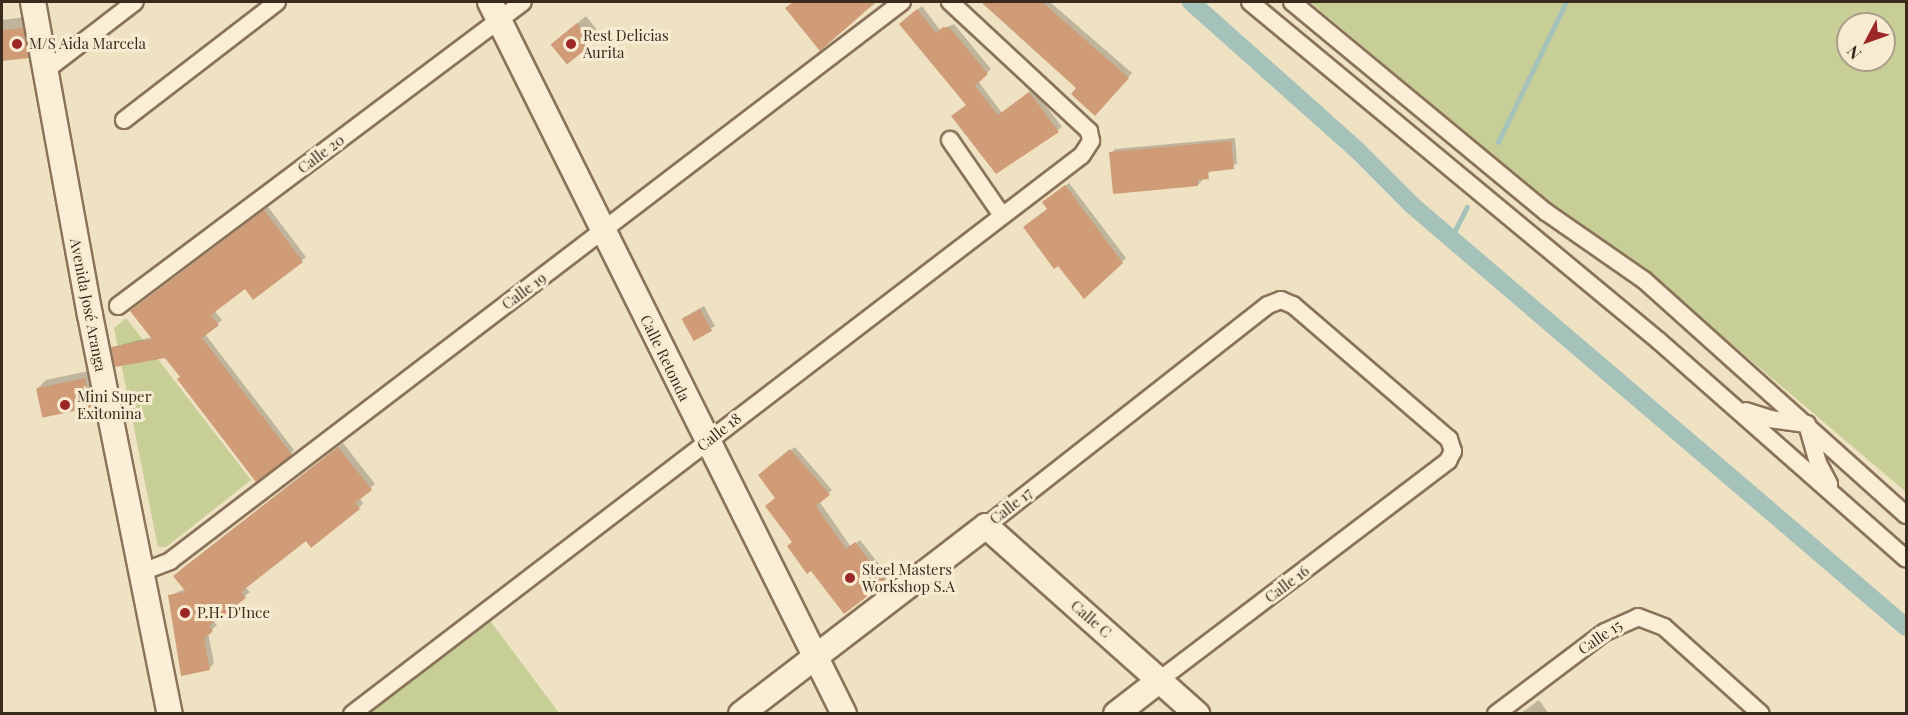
<!DOCTYPE html>
<html>
<head>
<meta charset="utf-8">
<style>
	body { margin:0 }
	#map { position:relative; width:1908px; height:715px; overflow:hidden; background:#efe2c3; font-family:"Playfair Display",serif }
	div>[style] { position:absolute }
	[style*='--x'] { left:calc(var(--x)*1px); top:calc(var(--y)*1px); width:calc(var(--w)*1px); rotate:calc(var(--a)*1deg) }
	.green>* { inset:0; background:#c7ce96 }
	.shadow>* { inset:0; background:#0003; transform-origin:0 0 }
	.stream>* { height:5px; margin:-2.5px; padding:0 2.5px; transform-origin:2.5px; border-radius:2.5px; background:#a5c2ba }
	.canal>* { height:18px; margin:-9px; padding:0 9px; transform-origin:9px; border-radius:9px; background:#a5c2ba }
	.building>* { inset:0; background:#cf9c77; transform-origin:0 0 }
	.roads { filter:drop-shadow(2px 0 #8a7359) drop-shadow(-2px 0 #8a7359) drop-shadow(0 2px #8a7359) drop-shadow(0 -2px #8a7359) }
	.street>* { height:16px; margin:-8px; padding:0 8px; transform-origin:8px; border-radius:8px; background:#faefd6 }
	.secondary>* { height:24px; margin:-12px; padding:0 12px; transform-origin:12px; border-radius:12px; background:#faefd6 }
	.dots>* { width:16px; height:16px; translate:-50% -50%; box-sizing:border-box; border:3px solid #f7ecd2; border-radius:50% }
	span { translate:-50% -50%; white-space:nowrap; text-align:center; line-height:1.15; -webkit-text-stroke:6px #f7ecd2; paint-order:stroke }
	.poi-label { font-size:15px; color:#3a2b1d }
	.left { translate:0 -50%; text-align:left }
	.street-label { font-size:15px; color:#3a2b1d }
	.frame { position:absolute; inset:0; border:3px solid #3a2b1d; pointer-events:none }
	.north { position:absolute; left:1836px; top:12px; width:60px; height:60px; box-sizing:border-box; background:#f7ecd2; border:2px solid #ab9f8a; border-radius:50%; rotate:229deg; font-size:16px; font-weight:700; line-height:24px; text-align:center; color:#3a2b1d }
	.north::after { content:''; display:block; margin:auto; width:21px; height:27px; background:#9b2727; clip-path:polygon(50% 0,100% 100%,50% 72%,0 100%) }
</style>
</head>
<body>
<div id="map">
	<div class="green">
		<i style="clip-path:polygon(evenodd,1310px 2px,1906px 2px,1906px 492px,1674px 295px,1603px 247px,1310px 2px,1848px 24px,1884px 24px,1884px 60px,1848px 60px,1848px 24px)"></i>
		<i style="clip-path:polygon(126px 318px,251px 480px,166px 547px,158px 547px,114px 328px)"></i>
		<i style="clip-path:polygon(488px 618px,559px 713px,365px 714px)"></i>
	</div>
	<div class="shadow">
		<i style="clip-path:polygon(794px 2px,877px 2px,846px 23px,787px 8px)"></i>
		<i style="clip-path:polygon(981px 2px,1050px 2px,1132px 73px,1095px 114px,1078px 88px)"></i>
		<i style="clip-path:polygon(922px 6px,940px 30px,954px 24px,991px 69px,978px 81px,1002px 113px,1033px 89px,1062px 127px,997px 172px,967px 104px,904px 20px)"></i>
		<i style="clip-path:polygon(35px 16px,40px 44px,28px 56px,2px 59px,2px 20px)"></i>
		<i style="clip-path:polygon(586px 16px,600px 34px,592px 42px,552px 44px)"></i>
		<i style="clip-path:polygon(1235px 138px,1237px 164px,1211px 170px,1198px 185px,1111px 153px,1115px 149px)"></i>
		<i style="clip-path:polygon(1069px 183px,1126px 258px,1084px 297px,1048px 199px)"></i>
		<i style="clip-path:polygon(268px 207px,306px 257px,254px 298px,245px 287px,214px 310px,222px 320px,205px 334px,294px 450px,291px 454px,182px 376px,166px 356px,113px 347px,152px 337px,135px 308px)"></i>
		<i style="left:704px;top:306px;width:23px;height:24px;rotate:61deg"></i>
		<i style="clip-path:polygon(93px 370px,98px 398px,90px 406px,38px 388px,46px 380px)"></i>
		<i style="clip-path:polygon(343px 443px,375px 484px,359px 498px,363px 503px,359px 508px,306px 539px,245px 587px,250px 592px,213px 621px,217px 625px,208px 633px,214px 663px,210px 668px,169px 596px,185px 589px,179px 571px)"></i>
		<i style="clip-path:polygon(795px 447px,832px 490px,819px 501px,851px 547px,860px 540px,889px 577px,844px 612px,794px 541px,763px 472px)"></i>
		<i style="clip-path:polygon(1539px 700px,1549px 714px,1520px 714px)"></i>
	</div>
	<div class="stream">
		<i style="--x:1498;--y:142;--w:156;--a:-64.1"></i>
		<i style="--x:1451;--y:238;--w:35;--a:-63"></i>
	</div>
	<div class="canal">
		<i style="--x:1191;--y:2;--w:222;--a:41.7"></i>
		<i style="--x:1357;--y:150;--w:79;--a:45"></i>
		<i style="--x:1413;--y:206;--w:648;--a:40.5"></i>
	</div>
	<div class="building">
		<i style="clip-path:polygon(793px 2px,876px 2px,820px 51px,785px 8px)"></i>
		<i style="clip-path:polygon(981px 2px,1042px 2px,1129px 78px,1095px 116px,1071px 94px,1076px 88px)"></i>
		<i style="clip-path:polygon(917px 9px,936px 33px,943px 27px,950px 28px,988px 74px,975px 86px,998px 115px,1029px 92px,1059px 132px,996px 174px,951px 116px,966px 105px,899px 24px)"></i>
		<i style="left:577px;top:23px;width:26px;height:34px;rotate:51deg"></i>
		<i style="clip-path:polygon(23px 28px,29px 58px,2px 61px,2px 30px)"></i>
		<i style="clip-path:polygon(1231px 141px,1234px 169px,1208px 172px,1209px 179px,1198px 180px,1198px 186px,1113px 194px,1109px 152px)"></i>
		<i style="clip-path:polygon(1065px 185px,1123px 263px,1084px 299px,1058px 266px,1054px 269px,1023px 227px,1047px 209px,1042px 202px)"></i>
		<i style="clip-path:polygon(264px 210px,303px 262px,253px 300px,245px 289px,211px 315px,219px 325px,202px 338px,292px 455px,256px 482px,177px 379px,180px 377px,165px 358px,115px 367px,111px 347px,152px 339px,130px 311px)"></i>
		<i style="left:700px;top:309px;width:25px;height:21px;rotate:61deg"></i>
		<i style="left:85px;top:378px;width:30px;height:50px;rotate:78deg"></i>
		<i style="clip-path:polygon(338px 447px,372px 490px,355px 503px,360px 509px,311px 548px,306px 541px,241px 592px,246px 598px,209px 626px,213px 631px,204px 639px,210px 670px,181px 676px,168px 595px,186px 592px,173px 576px)"></i>
		<i style="clip-path:polygon(790px 449px,830px 495px,816px 506px,846px 549px,855px 542px,886px 582px,844px 614px,811px 571px,807px 574px,787px 546px,792px 542px,765px 506px,775px 498px,758px 475px)"></i>
	</div>
	<div class="roads">
		<div class="street">
			<i style="--x:1250;--y:2;--w:531;--a:39.65"></i>
			<i style="--x:1659;--y:341;--w:329;--a:41.4"></i>
			<i style="--x:1292;--y:2;--w:330;--a:39.6"></i>
			<i style="--x:1546;--y:212;--w:119;--a:34.8"></i>
			<i style="--x:1644;--y:280;--w:352;--a:41.9"></i>
			<i style="--x:45;--y:71;--w:113;--a:-37.5"></i>
			<i style="--x:124;--y:120;--w:193;--a:-37.6"></i>
			<i style="--x:950;--y:140;--w:90;--a:55.4"></i>
			<i style="--x:118;--y:306;--w:506;--a:-36.89"></i>
			<i style="--x:1746;--y:411;--w:25;--a:18"></i>
			<i style="--x:1770;--y:419;--w:37;--a:8"></i>
			<i style="--x:1807;--y:424;--w:41;--a:74.2"></i>
			<i style="--x:1818;--y:463;--w:24;--a:62"></i>
			<i style="--x:986;--y:526;--w:358;--a:-38.1"></i>
			<i style="--x:1268;--y:305;--w:14;--a:-21"></i>
			<i style="--x:1281;--y:300;--w:13;--a:23"></i>
			<i style="--x:1293;--y:305;--w:206;--a:40.7"></i>
			<i style="--x:1449;--y:439;--w:13;--a:72"></i>
			<i style="--x:1453;--y:451;--w:11;--a:117"></i>
			<i style="--x:1448;--y:461;--w:362;--a:142.8"></i>
			<i style="--x:142;--y:572;--w:30;--a:-21"></i>
			<i style="--x:170;--y:561;--w:921;--a:-37.37"></i>
			<i style="--x:352;--y:714;--w:919;--a:-37.44"></i>
			<i style="--x:1082;--y:155;--w:17;--a:-57"></i>
			<i style="--x:1091;--y:141;--w:10;--a:-101"></i>
			<i style="--x:1089;--y:131;--w:190;--a:-137.1"></i>
			<i style="--x:1496;--y:714;--w:136;--a:-37"></i>
			<i style="--x:1605;--y:632;--w:36;--a:-24"></i>
			<i style="--x:1638;--y:617;--w:28;--a:21"></i>
			<i style="--x:1664;--y:627;--w:130;--a:41.9"></i>
		</div>
		<div class="secondary">
			<i style="--x:33;--y:2;--w:318;--a:79.7"></i>
			<i style="--x:90;--y:315;--w:407;--a:78.7"></i>
			<i style="--x:490;--y:2;--w:795;--a:63.56"></i>
			<i style="--x:741;--y:714;--w:309;--a:-37.5"></i>
			<i style="--x:986;--y:526;--w:283;--a:41.7"></i>
			<i style="--x:1116;--y:714;--w:56;--a:-37.7"></i>
		</div>
	</div>
	<div class="dots">
		<i style="left:17px;top:44px;background:#9b2727"></i>
		<i style="left:571px;top:44px;background:#9b2727"></i>
		<i style="left:65px;top:405px;background:#9b2727"></i>
		<i style="left:850px;top:578px;background:#9b2727"></i>
		<i style="left:185px;top:613px;background:#9b2727"></i>
	</div>
	<div class="poi-label">
		<span class="left" style="left:583px;top:44px">Rest Delicias<br>Aurita</span>
		<span class="left" style="left:29px;top:44px">M/S Aida Marcela</span>
		<span class="left" style="left:77px;top:405px">Mini Super<br>Exitonina</span>
		<span class="left" style="left:862px;top:578px">Steel Masters<br>Workshop S.A</span>
		<span class="left" style="left:197px;top:613px">P.H. D'Ince</span>
	</div>
	<div class="street-label">
		<span style="left:321px;top:154px;rotate:-37deg">Calle 20</span>
		<span style="left:524px;top:291px;rotate:-37deg">Calle 19</span>
		<span style="left:88px;top:305px;rotate:79deg">Avenida José Aranga</span>
		<span style="left:665px;top:358px;rotate:64deg">Calle Retonda</span>
		<span style="left:719px;top:432px;rotate:-38deg">Calle 18</span>
		<span style="left:1011px;top:506px;rotate:-38deg">Calle 17</span>
		<span style="left:1287px;top:584px;rotate:-37deg">Calle 16</span>
		<span style="left:1091px;top:619px;rotate:41deg">Calle C</span>
		<span style="left:1600px;top:637px;rotate:-34deg">Calle 15</span>
	</div>
	<div class="frame"></div>
	<div class="north">N</div>
</div>
</body>
</html>
